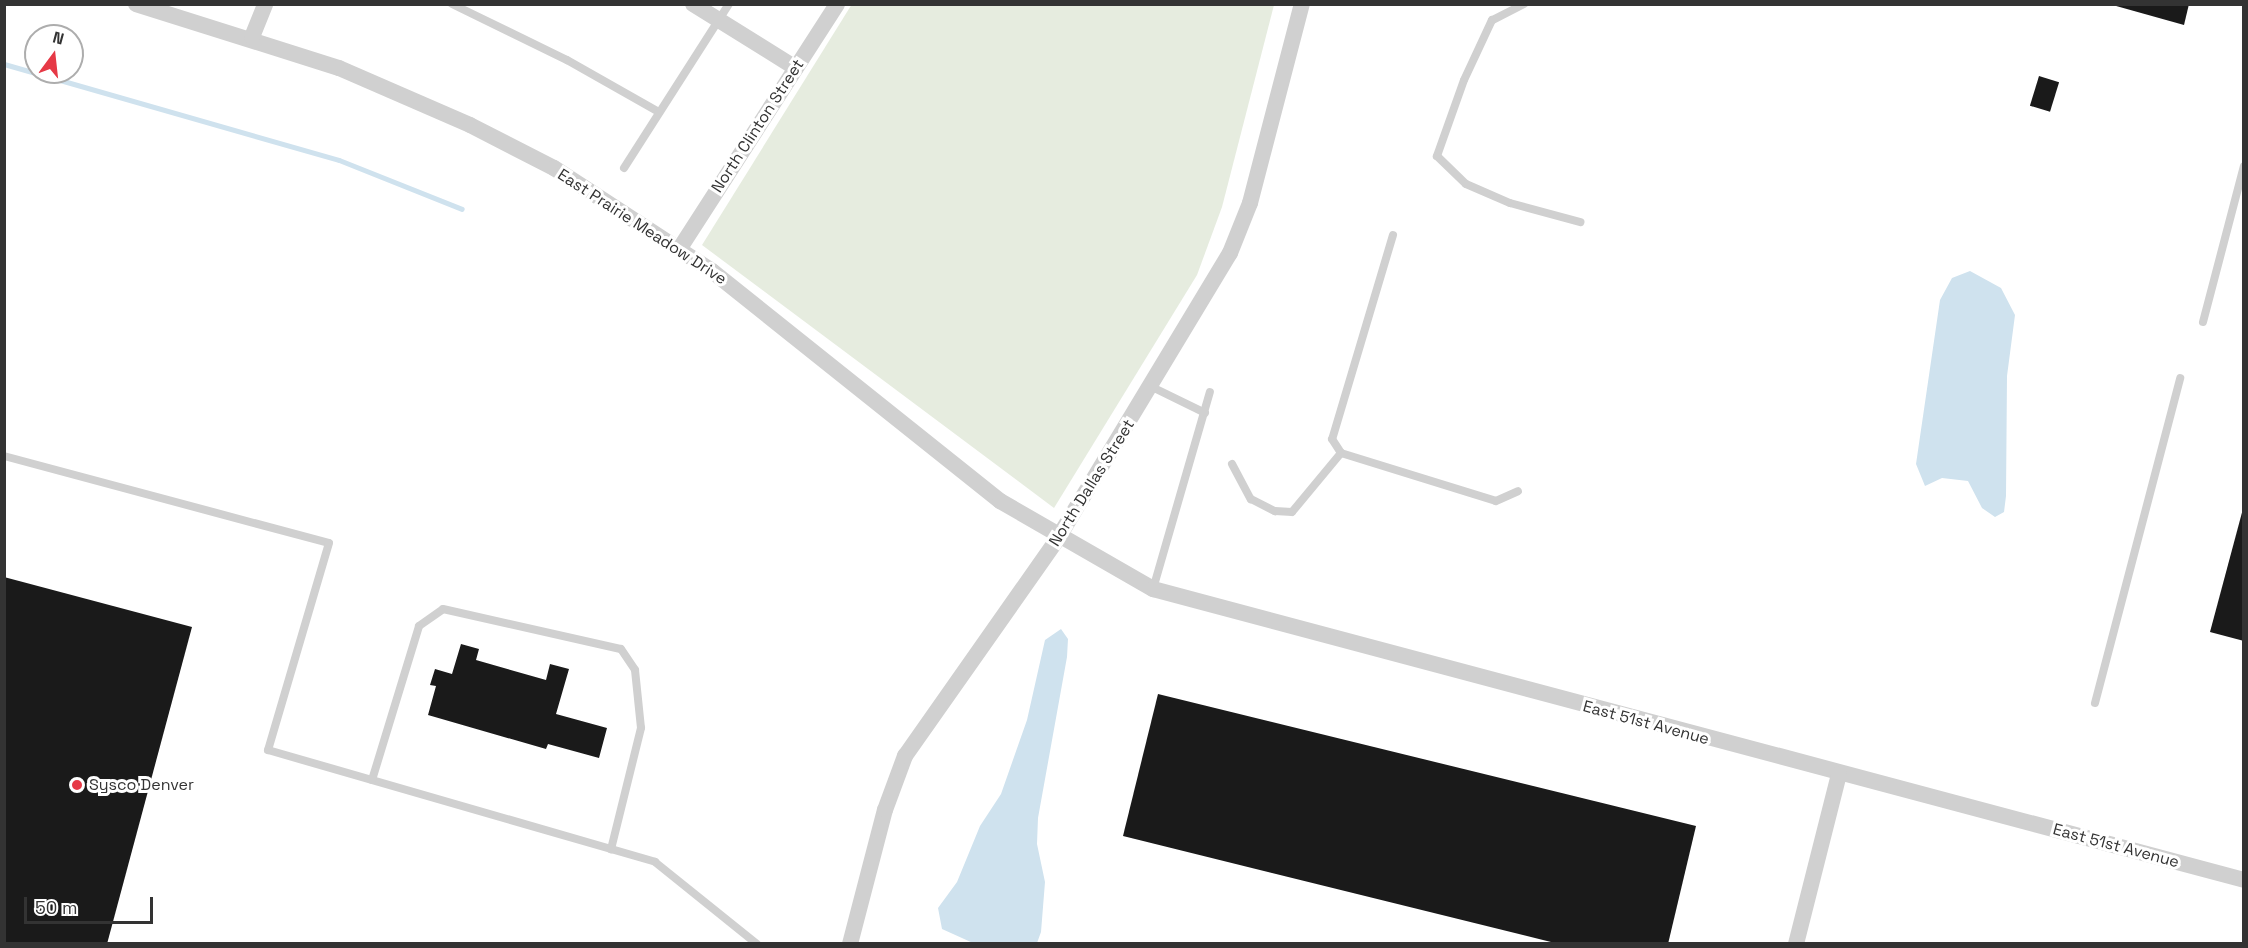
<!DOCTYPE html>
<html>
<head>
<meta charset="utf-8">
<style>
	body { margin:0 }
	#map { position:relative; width:2248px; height:948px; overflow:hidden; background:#fff; font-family:"Space Grotesk",sans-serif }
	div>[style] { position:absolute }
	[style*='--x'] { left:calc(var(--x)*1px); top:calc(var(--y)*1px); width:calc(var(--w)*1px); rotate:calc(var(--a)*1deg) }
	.green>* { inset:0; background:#e6ecdf }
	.water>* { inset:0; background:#cfe2ee }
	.stream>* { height:5px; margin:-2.5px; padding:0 2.5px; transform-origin:2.5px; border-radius:2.5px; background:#cfe2ee }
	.building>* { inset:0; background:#1a1a1a; transform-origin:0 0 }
	.lane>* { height:8px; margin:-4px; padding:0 4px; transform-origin:4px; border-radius:4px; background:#d0d0d0 }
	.street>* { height:16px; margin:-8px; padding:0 8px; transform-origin:8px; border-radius:8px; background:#d0d0d0 }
	.dots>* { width:16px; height:16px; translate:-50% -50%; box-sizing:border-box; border:3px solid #fff; border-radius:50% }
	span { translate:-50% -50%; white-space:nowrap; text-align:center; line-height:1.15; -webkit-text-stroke:6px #fff; paint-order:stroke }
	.street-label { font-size:16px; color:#333 }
	.poi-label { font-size:16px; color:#333 }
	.left { translate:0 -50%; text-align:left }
	.frame { position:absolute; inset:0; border:6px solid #333; pointer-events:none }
	.north { position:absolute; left:24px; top:24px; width:60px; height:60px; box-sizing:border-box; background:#fff; border:2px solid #adadad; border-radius:50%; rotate:15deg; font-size:16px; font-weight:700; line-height:24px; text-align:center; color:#333 }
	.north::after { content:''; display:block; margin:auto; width:21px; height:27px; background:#e63946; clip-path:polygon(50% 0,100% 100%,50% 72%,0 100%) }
	.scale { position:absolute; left:24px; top:897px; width:129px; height:27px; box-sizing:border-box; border:3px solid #333; border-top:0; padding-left:8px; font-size:18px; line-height:21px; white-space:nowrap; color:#333; -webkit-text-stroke:4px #fff; paint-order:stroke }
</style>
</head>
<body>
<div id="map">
	<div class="green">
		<i style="clip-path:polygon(852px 4px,1274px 5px,1222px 207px,1197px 275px,1054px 508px,702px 245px)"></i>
	</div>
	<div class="water">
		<i style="clip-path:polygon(1970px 271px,2001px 288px,2015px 315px,2007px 376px,2006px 496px,2004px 512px,1995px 517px,1982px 508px,1968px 481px,1942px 478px,1925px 486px,1916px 464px,1940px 300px,1952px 278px)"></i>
		<i style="clip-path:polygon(1061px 629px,1068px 639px,1067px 657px,1038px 818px,1037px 844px,1045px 882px,1041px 932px,1037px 943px,973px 943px,942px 929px,938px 908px,957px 882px,980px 826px,1001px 794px,1027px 720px,1045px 640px)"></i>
	</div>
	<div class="stream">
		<i style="--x:4;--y:64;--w:348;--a:16"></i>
		<i style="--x:339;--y:160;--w:132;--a:21.7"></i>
	</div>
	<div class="building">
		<i style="clip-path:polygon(2109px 4px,2189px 4px,2184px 25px)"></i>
		<i style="left:2039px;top:76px;width:21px;height:31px;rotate:17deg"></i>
		<i style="clip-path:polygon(2244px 505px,2244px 641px,2210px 632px)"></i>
		<i style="clip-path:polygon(4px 577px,192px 627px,107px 944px,4px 944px)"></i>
		<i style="clip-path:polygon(461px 644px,479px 649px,476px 660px,546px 680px,550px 664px,569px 669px,556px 714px,607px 728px,599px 758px,548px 744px,546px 749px,428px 715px,436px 686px,430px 685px,435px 669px,452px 674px)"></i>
		<i style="clip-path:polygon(1158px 694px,1696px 826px,1668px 944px,1559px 944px,1123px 836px)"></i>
	</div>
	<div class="lane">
		<i style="--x:452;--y:4;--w:128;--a:26"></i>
		<i style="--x:567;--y:60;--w:106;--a:29.5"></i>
		<i style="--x:1524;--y:4;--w:36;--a:153"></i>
		<i style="--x:1492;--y:20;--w:66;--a:115"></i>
		<i style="--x:1464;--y:80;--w:81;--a:109.6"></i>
		<i style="--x:1437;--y:156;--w:40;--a:44"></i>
		<i style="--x:1466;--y:184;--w:48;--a:23.4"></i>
		<i style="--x:1510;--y:203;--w:73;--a:15.2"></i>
		<i style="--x:624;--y:168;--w:195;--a:-57.4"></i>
		<i style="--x:1393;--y:235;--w:213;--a:106.6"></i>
		<i style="--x:1332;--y:439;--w:17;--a:57"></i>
		<i style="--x:1341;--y:453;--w:162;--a:17.2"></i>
		<i style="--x:1496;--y:501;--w:24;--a:-24"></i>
		<i style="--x:2203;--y:322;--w:161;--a:-75.3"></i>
		<i style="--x:1152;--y:387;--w:59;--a:26.1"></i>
		<i style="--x:4;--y:456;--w:336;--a:15"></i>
		<i style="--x:329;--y:543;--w:216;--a:106.4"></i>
		<i style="--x:268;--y:750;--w:403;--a:16.1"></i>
		<i style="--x:655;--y:862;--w:131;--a:38.8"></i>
		<i style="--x:1232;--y:464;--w:40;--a:62"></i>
		<i style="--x:1251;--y:499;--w:27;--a:27"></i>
		<i style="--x:1275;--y:511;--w:17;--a:3"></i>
		<i style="--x:1292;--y:512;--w:77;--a:-50.3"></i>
		<i style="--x:1153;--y:589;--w:205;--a:-73.9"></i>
		<i style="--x:2095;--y:703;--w:336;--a:-75.3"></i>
		<i style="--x:372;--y:780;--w:161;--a:-73"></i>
		<i style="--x:419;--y:626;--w:29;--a:-35"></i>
		<i style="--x:443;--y:609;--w:182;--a:12.7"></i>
		<i style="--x:621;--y:649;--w:25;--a:56"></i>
		<i style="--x:635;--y:670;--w:58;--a:84.1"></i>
		<i style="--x:641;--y:728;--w:125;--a:103.9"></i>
	</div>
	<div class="street">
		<i style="--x:136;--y:4;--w:213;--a:17.5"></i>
		<i style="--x:339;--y:68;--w:143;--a:23.5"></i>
		<i style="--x:470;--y:125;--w:94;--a:27.1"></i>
		<i style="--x:554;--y:168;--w:189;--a:33.1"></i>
		<i style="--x:712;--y:271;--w:369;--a:38.6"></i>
		<i style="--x:1000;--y:501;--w:177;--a:29.9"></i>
		<i style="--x:1153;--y:589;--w:1129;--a:14.93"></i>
		<i style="--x:693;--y:4;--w:121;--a:31.9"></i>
		<i style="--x:252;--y:37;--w:35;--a:-68"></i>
		<i style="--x:680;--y:248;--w:290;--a:-57.2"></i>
		<i style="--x:850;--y:944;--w:138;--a:-75.4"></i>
		<i style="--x:885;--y:810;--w:58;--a:-69.7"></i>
		<i style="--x:905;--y:756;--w:266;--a:-54.9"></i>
		<i style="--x:1058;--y:538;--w:333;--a:-58.9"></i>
		<i style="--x:1230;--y:253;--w:54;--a:-68.2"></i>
		<i style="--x:1250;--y:203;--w:206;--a:-75.4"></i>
		<i style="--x:1796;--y:944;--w:175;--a:-75.8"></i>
	</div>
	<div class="dots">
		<i style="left:77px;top:785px;background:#e63946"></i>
	</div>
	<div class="street-label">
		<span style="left:758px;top:126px;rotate:-57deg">North Clinton Street</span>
		<span style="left:642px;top:227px;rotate:33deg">East Prairie Meadow Drive</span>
		<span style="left:1092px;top:483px;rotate:-58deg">North Dallas Street</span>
		<span style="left:1646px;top:723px;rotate:15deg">East 51st Avenue</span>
		<span style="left:2116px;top:846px;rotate:15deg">East 51st Avenue</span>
	</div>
	<div class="poi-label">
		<span class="left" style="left:89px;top:785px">Sysco Denver</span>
	</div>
	<div class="frame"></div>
	<div class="north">N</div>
	<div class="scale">50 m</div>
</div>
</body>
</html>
